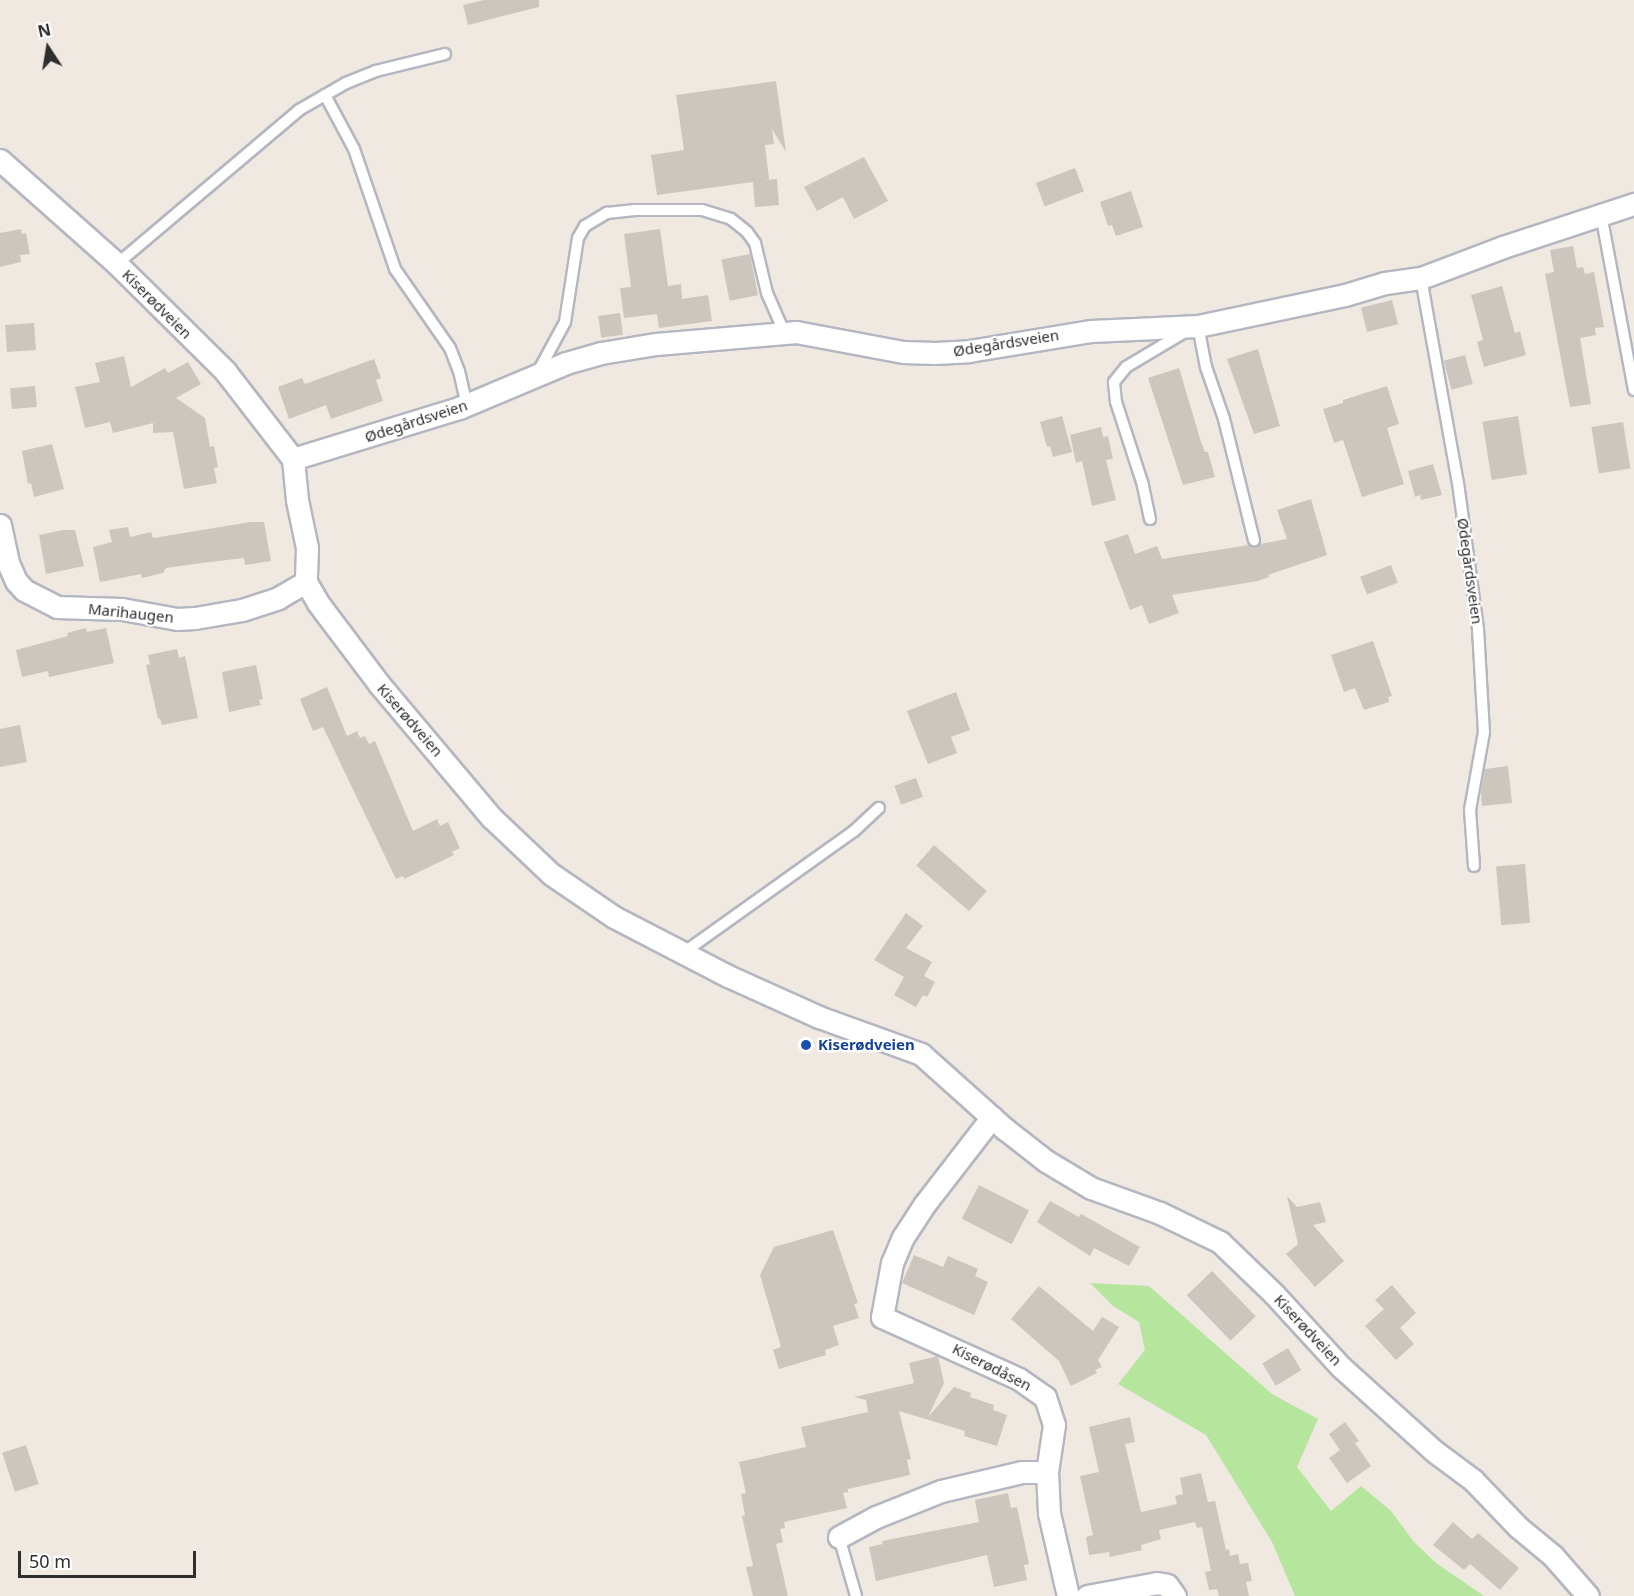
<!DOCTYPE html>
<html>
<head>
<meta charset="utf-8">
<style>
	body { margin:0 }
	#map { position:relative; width:1634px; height:1596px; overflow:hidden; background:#efe9e1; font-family:"Noto Sans",sans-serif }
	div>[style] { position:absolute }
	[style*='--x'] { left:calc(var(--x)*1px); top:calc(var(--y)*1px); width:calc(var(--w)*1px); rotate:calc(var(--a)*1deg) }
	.green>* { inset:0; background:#b6e59e }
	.building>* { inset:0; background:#cbc7bf; transform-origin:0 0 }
	.roads { filter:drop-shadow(2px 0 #b4b7c1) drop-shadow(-2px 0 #b4b7c1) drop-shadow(0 2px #b4b7c1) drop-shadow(0 -2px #b4b7c1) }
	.service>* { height:10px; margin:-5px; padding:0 5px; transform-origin:5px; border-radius:5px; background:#fff }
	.minor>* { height:21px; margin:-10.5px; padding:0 10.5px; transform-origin:10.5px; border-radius:10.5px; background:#fff }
	.dots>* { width:16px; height:16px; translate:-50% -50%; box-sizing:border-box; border:3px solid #fff; border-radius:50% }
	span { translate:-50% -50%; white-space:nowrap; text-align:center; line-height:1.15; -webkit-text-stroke:4.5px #fff; paint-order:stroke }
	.street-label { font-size:15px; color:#2e2e2e }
	.transit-label { font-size:15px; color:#164399; font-weight:700 }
	.left { translate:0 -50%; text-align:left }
	.north { position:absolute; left:18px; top:18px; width:60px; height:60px; -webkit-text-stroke:4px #fff; paint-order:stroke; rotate:348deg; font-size:16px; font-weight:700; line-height:24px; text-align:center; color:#2e2e2e }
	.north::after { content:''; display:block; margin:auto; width:21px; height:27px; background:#2e2e2e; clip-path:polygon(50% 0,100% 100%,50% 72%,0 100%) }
	.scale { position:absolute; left:18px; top:1551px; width:178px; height:27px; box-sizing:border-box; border:3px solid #2e2e2e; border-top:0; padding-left:8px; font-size:18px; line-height:21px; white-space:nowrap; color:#2e2e2e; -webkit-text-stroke:4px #fff; paint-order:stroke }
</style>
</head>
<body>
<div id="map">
	<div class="green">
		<i style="clip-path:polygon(1090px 1283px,1149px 1286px,1272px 1394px,1318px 1419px,1297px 1467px,1331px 1511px,1361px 1486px,1391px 1511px,1414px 1542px,1436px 1563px,1484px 1596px,1295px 1596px,1272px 1542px,1206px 1435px,1118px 1384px,1145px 1350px,1139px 1322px,1113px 1306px)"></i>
	</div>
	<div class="building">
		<i style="clip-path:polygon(484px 0,539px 0,539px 7px,468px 25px,463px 5px)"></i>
		<i style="clip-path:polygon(776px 81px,786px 152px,772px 129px,774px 144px,765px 145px,769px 179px,764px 180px,777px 179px,779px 205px,755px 207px,753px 182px,657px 195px,651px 155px,684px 150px,676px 95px)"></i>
		<i style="clip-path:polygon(864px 157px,888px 201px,854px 219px,843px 197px,817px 211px,804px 187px)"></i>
		<i style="left:1075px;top:168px;width:25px;height:42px;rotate:69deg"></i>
		<i style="clip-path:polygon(1131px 191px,1143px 227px,1116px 236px,1112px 225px,1108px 226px,1100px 202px)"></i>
		<i style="clip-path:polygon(21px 229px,22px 234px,26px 233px,30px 254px,20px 255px,21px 262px,0 267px,0 233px)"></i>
		<i style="clip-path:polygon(660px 229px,668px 286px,681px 284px,682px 299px,708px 295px,712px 321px,659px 328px,657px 314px,624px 318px,620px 288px,631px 287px,624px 234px)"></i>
		<i style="clip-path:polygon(1573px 246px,1577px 268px,1583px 267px,1585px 274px,1594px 272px,1604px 327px,1595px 328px,1596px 335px,1580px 338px,1591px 404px,1570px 407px,1545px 274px,1554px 272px,1550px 250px)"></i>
		<i style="left:750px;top:254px;width:42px;height:29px;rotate:79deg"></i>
		<i style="clip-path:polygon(1502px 286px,1515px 333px,1520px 331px,1526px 355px,1484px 367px,1477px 342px,1483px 340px,1471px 295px)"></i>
		<i style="left:1392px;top:300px;width:25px;height:32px;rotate:76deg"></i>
		<i style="left:620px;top:313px;width:22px;height:22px;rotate:82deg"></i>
		<i style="left:34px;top:323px;width:27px;height:29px;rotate:86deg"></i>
		<i style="clip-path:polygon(1258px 349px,1280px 426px,1254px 434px,1227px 359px)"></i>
		<i style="left:1465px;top:355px;width:30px;height:22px;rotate:75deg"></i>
		<i style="clip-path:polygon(124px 356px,131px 387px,165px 368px,168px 373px,188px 362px,201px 384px,176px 398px,205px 418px,210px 447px,214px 446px,218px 467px,214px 468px,217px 483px,184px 489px,173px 432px,153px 433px,153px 423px,113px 433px,110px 422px,85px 428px,75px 387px,100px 382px,95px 363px)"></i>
		<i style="clip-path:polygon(374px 359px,381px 378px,376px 380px,383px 401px,331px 419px,326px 405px,289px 419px,278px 387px,302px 378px,305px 384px)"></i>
		<i style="clip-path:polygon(1179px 368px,1201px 442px,1205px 452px,1208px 452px,1215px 477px,1183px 485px,1148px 378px)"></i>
		<i style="left:35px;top:386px;width:21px;height:25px;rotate:85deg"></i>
		<i style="clip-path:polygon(1387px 386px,1399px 424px,1387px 428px,1404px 484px,1362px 497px,1343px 440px,1334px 443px,1323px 409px,1343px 403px,1343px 400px)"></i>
		<i style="clip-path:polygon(1062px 416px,1072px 452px,1053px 457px,1050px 446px,1047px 447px,1040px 422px)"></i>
		<i style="left:1518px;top:416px;width:59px;height:36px;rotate:81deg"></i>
		<i style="left:1623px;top:422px;width:47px;height:32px;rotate:81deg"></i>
		<i style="clip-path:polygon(1101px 427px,1103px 437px,1108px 436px,1113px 459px,1106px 460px,1116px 500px,1092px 506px,1082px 461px,1076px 463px,1070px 435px)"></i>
		<i style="clip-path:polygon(52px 444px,64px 489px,34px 497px,31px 483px,28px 484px,22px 451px)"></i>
		<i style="clip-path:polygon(1433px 464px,1442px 495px,1421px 500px,1420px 495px,1415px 497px,1408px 471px)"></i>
		<i style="clip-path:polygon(1311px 499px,1327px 555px,1268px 575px,1269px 577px,1258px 581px,1172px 595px,1179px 613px,1149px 624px,1142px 605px,1130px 610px,1104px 542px,1128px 534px,1135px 554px,1157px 546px,1162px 559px,1249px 545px,1255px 547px,1260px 544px,1287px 539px,1277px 510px)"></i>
		<i style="clip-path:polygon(251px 522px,264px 522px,271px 561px,245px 565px,244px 558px,202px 563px,166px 568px,163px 573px,142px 578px,141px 574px,100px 582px,93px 547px,112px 542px,109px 530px,128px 527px,130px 537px,151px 532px,153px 538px)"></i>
		<i style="clip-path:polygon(63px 530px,75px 530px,84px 566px,46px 574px,39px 535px)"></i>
		<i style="left:1391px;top:565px;width:19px;height:33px;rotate:69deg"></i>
		<i style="clip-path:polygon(86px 628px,87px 632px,106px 628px,114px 663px,49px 677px,48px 671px,22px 677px,16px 650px,68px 636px,67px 633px)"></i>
		<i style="clip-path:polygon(1373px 641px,1392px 696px,1388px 697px,1389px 702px,1364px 710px,1355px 688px,1344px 692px,1331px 655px)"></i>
		<i style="clip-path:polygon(177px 649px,179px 658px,185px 656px,198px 718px,162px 725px,160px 718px,158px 719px,146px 665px,150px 664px,148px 655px)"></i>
		<i style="clip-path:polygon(256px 665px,263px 699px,259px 700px,261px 705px,229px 712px,222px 672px)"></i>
		<i style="clip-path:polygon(327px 687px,347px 736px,357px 731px,360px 738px,365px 736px,369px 744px,375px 741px,413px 831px,437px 819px,440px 826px,448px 822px,460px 848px,452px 852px,454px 855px,404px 879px,403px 876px,396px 879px,323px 727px,313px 731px,300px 699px)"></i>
		<i style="clip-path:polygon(956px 692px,970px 730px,951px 737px,957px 753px,928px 764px,907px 711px)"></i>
		<i style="clip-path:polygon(20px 725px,27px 762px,0 767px,0 729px)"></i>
		<i style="clip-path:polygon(1508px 766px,1512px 803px,1482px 806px,1481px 792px,1485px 769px)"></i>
		<i style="left:916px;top:778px;width:20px;height:23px;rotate:70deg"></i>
		<i style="left:934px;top:845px;width:70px;height:27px;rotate:41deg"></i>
		<i style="left:1525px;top:864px;width:59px;height:29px;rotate:85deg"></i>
		<i style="clip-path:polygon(906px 913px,923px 926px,906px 948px,932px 962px,924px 976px,935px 982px,927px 997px,923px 995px,916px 1007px,894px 995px,904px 977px,874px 960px)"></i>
		<i style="left:979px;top:1185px;width:56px;height:38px;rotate:27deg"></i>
		<i style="clip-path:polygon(1287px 1196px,1297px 1207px,1320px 1202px,1326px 1222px,1313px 1225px,1344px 1261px,1315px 1287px,1286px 1254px,1298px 1244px)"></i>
		<i style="clip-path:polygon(1050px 1201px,1079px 1217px,1081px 1214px,1140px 1247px,1129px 1266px,1094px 1248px,1090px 1256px,1037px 1222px)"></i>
		<i style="clip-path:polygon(833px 1230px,858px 1303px,854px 1304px,859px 1318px,833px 1326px,839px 1345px,825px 1350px,826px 1355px,779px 1369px,773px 1350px,781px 1347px,760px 1275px,774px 1247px)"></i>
		<i style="clip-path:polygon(914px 1255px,943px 1267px,948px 1256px,978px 1269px,975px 1276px,988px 1282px,974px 1315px,902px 1283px)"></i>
		<i style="left:1212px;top:1271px;width:63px;height:35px;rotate:46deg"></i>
		<i style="clip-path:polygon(1392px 1285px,1416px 1313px,1400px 1328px,1414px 1344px,1396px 1360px,1365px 1326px,1384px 1309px,1375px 1300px)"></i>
		<i style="clip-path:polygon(1039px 1286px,1093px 1331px,1102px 1317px,1119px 1327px,1098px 1360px,1102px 1367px,1095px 1370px,1097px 1373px,1071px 1386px,1059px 1361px,1011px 1319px)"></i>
		<i style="left:1288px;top:1348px;width:26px;height:30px;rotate:59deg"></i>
		<i style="clip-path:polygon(938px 1356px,944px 1383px,928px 1417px,954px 1387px,971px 1393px,970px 1397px,994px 1405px,993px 1410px,1007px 1415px,997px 1446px,964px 1436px,965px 1431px,899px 1411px,911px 1459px,907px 1460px,910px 1475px,848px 1489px,848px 1492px,843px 1493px,847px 1508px,784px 1522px,785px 1528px,780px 1529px,783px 1542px,776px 1544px,788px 1596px,753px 1596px,746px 1567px,753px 1566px,742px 1516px,745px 1515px,741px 1494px,746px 1493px,739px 1462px,806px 1447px,801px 1427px,868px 1412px,866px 1400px,854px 1397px,914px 1383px,909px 1363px)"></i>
		<i style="clip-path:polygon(1130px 1417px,1135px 1442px,1125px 1444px,1141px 1512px,1177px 1504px,1175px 1496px,1183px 1494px,1180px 1478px,1201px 1473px,1208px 1502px,1215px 1501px,1226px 1550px,1229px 1549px,1230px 1556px,1238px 1554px,1240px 1564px,1248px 1563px,1252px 1581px,1246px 1582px,1249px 1596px,1219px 1596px,1217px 1589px,1209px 1590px,1205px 1572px,1211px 1571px,1202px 1527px,1197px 1528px,1195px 1522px,1159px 1530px,1161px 1539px,1141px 1545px,1142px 1550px,1110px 1557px,1109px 1552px,1089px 1555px,1086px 1537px,1093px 1535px,1080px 1476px,1099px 1472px,1089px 1427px)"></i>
		<i style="clip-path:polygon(1345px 1422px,1359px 1441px,1355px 1443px,1371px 1466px,1347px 1483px,1329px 1458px,1340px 1450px,1329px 1434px)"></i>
		<i style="left:26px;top:1445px;width:41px;height:25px;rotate:72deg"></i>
		<i style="clip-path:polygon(1008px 1493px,1011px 1508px,1017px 1507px,1029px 1564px,1024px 1565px,1027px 1580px,994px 1587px,987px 1555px,876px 1581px,869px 1547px,883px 1544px,882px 1541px,979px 1522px,975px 1500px)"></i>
		<i style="clip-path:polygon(1453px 1522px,1472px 1539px,1478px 1533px,1519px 1568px,1500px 1590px,1470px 1564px,1464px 1570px,1433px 1545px)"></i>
	</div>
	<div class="roads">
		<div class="service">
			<i style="--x:325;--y:95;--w:61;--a:61.8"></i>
			<i style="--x:354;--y:149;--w:127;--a:71.1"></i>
			<i style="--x:395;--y:269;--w:96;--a:55.2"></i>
			<i style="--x:450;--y:348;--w:25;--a:69"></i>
			<i style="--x:459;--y:371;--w:35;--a:77"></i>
			<i style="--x:1601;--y:214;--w:179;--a:79.4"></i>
			<i style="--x:117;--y:264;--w:238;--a:-40.2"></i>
			<i style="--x:299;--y:110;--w:54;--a:-29.9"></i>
			<i style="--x:346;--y:83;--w:32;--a:-22"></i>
			<i style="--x:376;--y:71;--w:71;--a:-13.8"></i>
			<i style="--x:1421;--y:278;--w:208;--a:79.8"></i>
			<i style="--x:1458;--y:483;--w:147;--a:82.2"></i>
			<i style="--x:1478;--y:629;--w:103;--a:86.7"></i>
			<i style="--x:1484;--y:732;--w:79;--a:100.2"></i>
			<i style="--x:1470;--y:810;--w:56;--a:85.9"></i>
			<i style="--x:1198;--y:326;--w:42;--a:79"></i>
			<i style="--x:1206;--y:367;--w:55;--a:70.9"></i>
			<i style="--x:1224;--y:419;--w:125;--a:76.1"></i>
			<i style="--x:538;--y:372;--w:57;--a:-61.6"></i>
			<i style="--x:565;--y:322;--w:85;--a:-81.2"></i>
			<i style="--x:578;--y:238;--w:14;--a:-60"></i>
			<i style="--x:585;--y:226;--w:26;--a:-31"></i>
			<i style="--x:607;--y:213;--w:28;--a:-6"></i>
			<i style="--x:635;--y:210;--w:67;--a:0"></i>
			<i style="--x:702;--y:210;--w:30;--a:17"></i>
			<i style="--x:731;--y:219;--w:21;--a:39"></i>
			<i style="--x:747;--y:232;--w:14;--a:54"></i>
			<i style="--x:755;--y:243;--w:51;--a:76.5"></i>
			<i style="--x:767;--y:293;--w:45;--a:66.3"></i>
			<i style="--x:1150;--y:519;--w:35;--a:-102"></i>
			<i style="--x:1143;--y:485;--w:87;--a:-108"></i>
			<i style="--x:1116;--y:402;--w:20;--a:-96"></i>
			<i style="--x:1114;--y:382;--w:19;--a:-51"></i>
			<i style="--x:1126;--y:367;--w:72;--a:-30.8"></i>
			<i style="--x:683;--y:953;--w:210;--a:-35.5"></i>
			<i style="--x:854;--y:831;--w:34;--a:-43"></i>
			<i style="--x:839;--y:1537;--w:61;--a:73.9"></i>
		</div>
		<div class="minor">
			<i style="--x:0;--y:160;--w:157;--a:41.6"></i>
			<i style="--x:117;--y:264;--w:152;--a:44.7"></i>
			<i style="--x:225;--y:371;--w:111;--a:52.3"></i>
			<i style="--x:293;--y:459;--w:41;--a:84.4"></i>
			<i style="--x:297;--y:500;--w:49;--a:78.2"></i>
			<i style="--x:307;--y:548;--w:34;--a:92"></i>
			<i style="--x:306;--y:582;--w:24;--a:60"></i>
			<i style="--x:318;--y:603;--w:101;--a:53"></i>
			<i style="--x:379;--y:684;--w:175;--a:49.9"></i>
			<i style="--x:492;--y:818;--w:81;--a:43.5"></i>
			<i style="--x:551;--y:874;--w:76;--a:34.3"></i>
			<i style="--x:614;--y:917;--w:128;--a:27.4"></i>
			<i style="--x:728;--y:976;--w:100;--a:24.3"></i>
			<i style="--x:819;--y:1017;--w:109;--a:19.9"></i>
			<i style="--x:921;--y:1054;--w:113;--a:41.8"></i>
			<i style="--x:1005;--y:1129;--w:52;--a:38"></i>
			<i style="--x:1046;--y:1161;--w:52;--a:31"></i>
			<i style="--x:1091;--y:1188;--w:73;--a:19.9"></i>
			<i style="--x:1160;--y:1213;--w:67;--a:25.8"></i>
			<i style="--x:1220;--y:1242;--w:75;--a:43.9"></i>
			<i style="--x:1274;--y:1294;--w:99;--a:47.5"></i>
			<i style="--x:1341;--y:1367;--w:125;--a:42.1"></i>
			<i style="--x:1434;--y:1451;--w:49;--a:36.6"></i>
			<i style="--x:1473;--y:1480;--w:65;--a:46.2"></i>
			<i style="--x:1518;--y:1527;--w:45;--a:39.6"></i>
			<i style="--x:1553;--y:1556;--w:53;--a:48.8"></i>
			<i style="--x:293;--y:459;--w:174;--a:-17.1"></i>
			<i style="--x:459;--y:408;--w:116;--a:-22.8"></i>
			<i style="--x:566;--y:363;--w:36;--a:-16"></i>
			<i style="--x:601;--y:353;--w:56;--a:-9.3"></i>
			<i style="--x:656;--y:344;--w:141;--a:-4.9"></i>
			<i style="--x:796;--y:332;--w:109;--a:10.6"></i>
			<i style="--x:903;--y:352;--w:32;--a:2"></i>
			<i style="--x:935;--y:353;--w:34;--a:-3"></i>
			<i style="--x:969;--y:351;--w:124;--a:-9.3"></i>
			<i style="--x:1091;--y:331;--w:107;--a:-2.7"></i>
			<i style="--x:1198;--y:326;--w:150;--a:-11.9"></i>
			<i style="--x:1345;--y:295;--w:42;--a:-16.7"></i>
			<i style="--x:1385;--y:283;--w:36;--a:-8"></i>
			<i style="--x:1421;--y:278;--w:88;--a:-20.7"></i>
			<i style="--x:1503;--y:247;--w:138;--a:-18.2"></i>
			<i style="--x:0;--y:525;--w:39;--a:78"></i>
			<i style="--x:8;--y:563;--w:20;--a:66"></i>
			<i style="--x:16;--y:581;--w:12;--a:48"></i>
			<i style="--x:24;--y:590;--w:37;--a:27"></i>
			<i style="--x:57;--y:607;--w:65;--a:1.8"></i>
			<i style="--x:122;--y:609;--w:56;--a:10.3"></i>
			<i style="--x:177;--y:619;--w:18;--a:-3"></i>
			<i style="--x:195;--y:618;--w:48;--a:-9.7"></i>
			<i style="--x:242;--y:610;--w:38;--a:-18"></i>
			<i style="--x:278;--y:598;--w:32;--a:-30"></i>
			<i style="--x:992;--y:1117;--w:111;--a:127.7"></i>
			<i style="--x:924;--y:1205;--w:38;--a:123"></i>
			<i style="--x:903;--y:1237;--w:28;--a:113"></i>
			<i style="--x:892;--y:1263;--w:55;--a:100.5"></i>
			<i style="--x:882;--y:1317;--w:150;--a:24.3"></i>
			<i style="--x:1019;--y:1379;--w:32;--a:35"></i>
			<i style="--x:1045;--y:1397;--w:29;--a:72"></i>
			<i style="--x:1054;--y:1425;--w:48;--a:98.5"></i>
			<i style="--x:1047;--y:1472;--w:41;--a:87.2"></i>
			<i style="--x:1049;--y:1513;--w:85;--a:77.1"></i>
			<i style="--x:839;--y:1537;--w:42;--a:-28.4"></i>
			<i style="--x:876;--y:1517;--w:70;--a:-21.8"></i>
			<i style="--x:941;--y:1491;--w:83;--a:-13.2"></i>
			<i style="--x:1022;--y:1472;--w:25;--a:0"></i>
			<i style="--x:1087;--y:1596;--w:71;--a:-10.5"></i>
			<i style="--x:1157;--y:1583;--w:10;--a:11"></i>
			<i style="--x:1167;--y:1585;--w:14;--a:54"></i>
		</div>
	</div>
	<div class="dots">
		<i style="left:806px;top:1045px;background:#1a4fb4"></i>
	</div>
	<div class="street-label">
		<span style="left:157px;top:304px;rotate:45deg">Kiserødveien</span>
		<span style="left:1006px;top:343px;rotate:-9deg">Ødegårdsveien</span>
		<span style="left:416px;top:421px;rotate:-18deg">Ødegårdsveien</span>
		<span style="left:1470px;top:571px;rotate:82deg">Ødegårdsveien</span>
		<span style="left:131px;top:613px;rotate:6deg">Marihaugen</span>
		<span style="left:410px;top:720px;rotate:49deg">Kiserødveien</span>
		<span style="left:1308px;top:1330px;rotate:47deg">Kiserødveien</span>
		<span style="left:992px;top:1367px;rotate:27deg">Kiserødåsen</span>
	</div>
	<div class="transit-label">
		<span class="left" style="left:818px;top:1045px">Kiserødveien</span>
	</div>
	<div class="north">N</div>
	<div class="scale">50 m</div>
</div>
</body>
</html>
